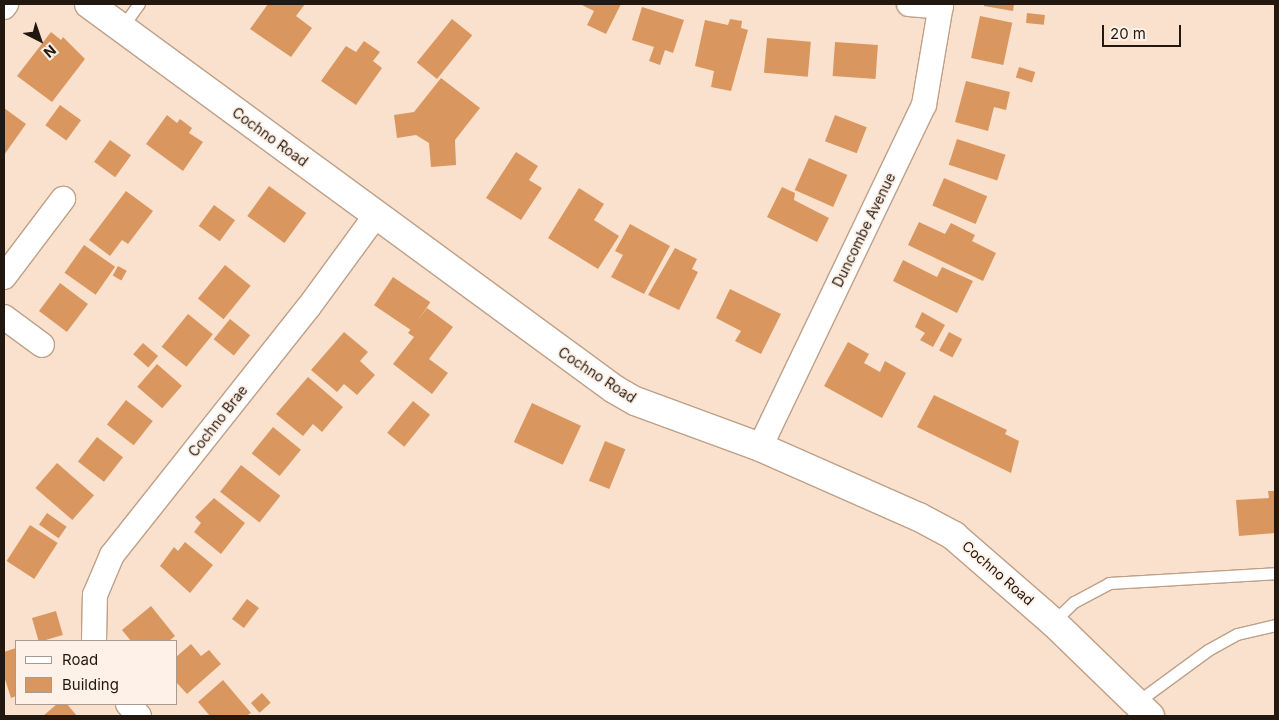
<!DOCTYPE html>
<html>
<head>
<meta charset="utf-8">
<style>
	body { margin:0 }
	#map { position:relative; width:1279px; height:720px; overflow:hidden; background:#fae1cd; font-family:Inter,sans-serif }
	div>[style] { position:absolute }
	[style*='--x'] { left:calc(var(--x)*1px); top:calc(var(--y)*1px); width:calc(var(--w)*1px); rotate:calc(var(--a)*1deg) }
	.building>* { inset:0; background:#d9975f; transform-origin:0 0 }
	.roads { filter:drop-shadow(1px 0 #bea088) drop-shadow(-1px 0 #bea088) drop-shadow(0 1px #bea088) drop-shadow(0 -1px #bea088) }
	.lane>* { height:11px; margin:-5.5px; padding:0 5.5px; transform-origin:5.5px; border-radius:5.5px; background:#fff }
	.street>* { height:24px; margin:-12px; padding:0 12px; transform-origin:12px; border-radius:12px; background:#fff }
	.secondary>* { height:28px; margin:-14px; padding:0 14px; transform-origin:14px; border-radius:14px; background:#fff }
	span { translate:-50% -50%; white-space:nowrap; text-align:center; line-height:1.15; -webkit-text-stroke:4px #fef1e7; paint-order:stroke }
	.street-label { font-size:14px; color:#23180f }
	.frame { position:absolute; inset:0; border:5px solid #23180f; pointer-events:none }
	.legend { position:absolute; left:15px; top:640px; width:162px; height:65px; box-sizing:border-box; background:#fef1e7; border:1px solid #a69a91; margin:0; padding:6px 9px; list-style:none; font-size:15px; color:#23180f }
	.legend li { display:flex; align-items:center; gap:10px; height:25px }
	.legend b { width:25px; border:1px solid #a69a91 }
	.north { position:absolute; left:15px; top:15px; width:50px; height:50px; -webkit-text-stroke:4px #fef1e7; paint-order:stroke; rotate:139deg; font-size:14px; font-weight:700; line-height:20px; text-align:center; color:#23180f }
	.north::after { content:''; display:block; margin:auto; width:18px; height:22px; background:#23180f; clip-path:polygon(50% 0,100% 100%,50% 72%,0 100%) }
	.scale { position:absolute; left:1102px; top:25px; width:79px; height:22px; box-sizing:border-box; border:2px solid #23180f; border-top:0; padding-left:6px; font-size:15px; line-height:18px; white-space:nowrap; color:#23180f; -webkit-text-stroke:4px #fef1e7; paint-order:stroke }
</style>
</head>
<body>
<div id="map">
	<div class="building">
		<i style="clip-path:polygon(268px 4px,305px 4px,296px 16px,312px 28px,291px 57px,250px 29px)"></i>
		<i style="clip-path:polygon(580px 4px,621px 4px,606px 34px,587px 25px,594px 11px)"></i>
		<i style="clip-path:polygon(984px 4px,1014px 4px,1013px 11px,984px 6px)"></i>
		<i style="clip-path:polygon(642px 7px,684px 20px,673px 53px,665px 50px,660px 65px,649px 61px,654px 47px,632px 40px)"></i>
		<i style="left:1027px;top:13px;width:18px;height:10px;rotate:6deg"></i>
		<i style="left:980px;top:16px;width:33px;height:43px;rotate:12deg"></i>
		<i style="left:452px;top:19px;width:26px;height:56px;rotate:39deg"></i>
		<i style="clip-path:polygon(730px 19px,742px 21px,741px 28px,748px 30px,731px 91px,711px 87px,714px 71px,695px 66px,705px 20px,728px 25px)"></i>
		<i style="clip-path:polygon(51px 32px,61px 40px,63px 37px,85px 59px,52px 102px,17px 76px)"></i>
		<i style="left:767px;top:38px;width:44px;height:35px;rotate:5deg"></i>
		<i style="clip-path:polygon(364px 41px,380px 52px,373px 61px,382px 68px,356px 105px,321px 81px,346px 46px,356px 52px)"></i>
		<i style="left:835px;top:42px;width:43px;height:34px;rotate:4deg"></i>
		<i style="left:1019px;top:67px;width:17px;height:11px;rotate:17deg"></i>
		<i style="clip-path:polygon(441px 78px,480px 108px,455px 140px,456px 165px,431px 167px,429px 143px,416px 135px,397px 138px,394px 115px,414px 112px)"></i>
		<i style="clip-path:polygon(966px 81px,1010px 92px,1006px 110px,994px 107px,988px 131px,955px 122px)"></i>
		<i style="left:60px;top:105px;width:26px;height:25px;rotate:36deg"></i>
		<i style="clip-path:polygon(4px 108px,26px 124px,4px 155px)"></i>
		<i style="clip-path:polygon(167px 115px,177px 123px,180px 119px,192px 128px,189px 133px,203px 142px,183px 171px,146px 144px)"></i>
		<i style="left:835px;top:115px;width:34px;height:28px;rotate:21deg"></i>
		<i style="left:957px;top:139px;width:51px;height:27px;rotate:18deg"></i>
		<i style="left:110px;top:140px;width:26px;height:27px;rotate:36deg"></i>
		<i style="clip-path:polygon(516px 152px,538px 166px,529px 180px,542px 188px,521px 220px,486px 198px)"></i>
		<i style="left:809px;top:158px;width:42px;height:35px;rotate:24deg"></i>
		<i style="left:944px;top:178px;width:47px;height:30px;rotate:23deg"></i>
		<i style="left:269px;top:186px;width:46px;height:37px;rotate:36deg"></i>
		<i style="clip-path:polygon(782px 187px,795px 193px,794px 200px,829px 218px,817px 242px,767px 217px)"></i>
		<i style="clip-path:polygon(579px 188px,604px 204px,594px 220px,619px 236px,598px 269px,548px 238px)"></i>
		<i style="clip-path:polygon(126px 191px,153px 211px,128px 244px,122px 240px,110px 256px,89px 240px)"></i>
		<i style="left:214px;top:205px;width:26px;height:26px;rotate:36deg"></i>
		<i style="clip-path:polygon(919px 222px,945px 234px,951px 223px,975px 235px,972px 241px,996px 253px,983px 281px,908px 245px)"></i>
		<i style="clip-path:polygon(630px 224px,670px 246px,644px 294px,611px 277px,623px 255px,615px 251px)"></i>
		<i style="left:84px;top:245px;width:38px;height:34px;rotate:35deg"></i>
		<i style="clip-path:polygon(675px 248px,697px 259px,692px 269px,698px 272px,679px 310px,648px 295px)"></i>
		<i style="clip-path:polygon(903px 260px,937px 277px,942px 267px,973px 281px,957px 313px,893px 281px)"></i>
		<i style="left:225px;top:265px;width:33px;height:43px;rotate:39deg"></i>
		<i style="left:118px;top:266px;width:10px;height:11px;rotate:29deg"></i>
		<i style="left:393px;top:277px;width:45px;height:34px;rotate:34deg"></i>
		<i style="left:60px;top:283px;width:35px;height:35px;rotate:37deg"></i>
		<i style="clip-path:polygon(730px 289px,781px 314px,761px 354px,735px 341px,741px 331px,716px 318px)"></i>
		<i style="clip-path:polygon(427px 308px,453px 327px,429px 359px,448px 373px,432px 394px,393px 364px,414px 337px,408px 333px)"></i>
		<i style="clip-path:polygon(922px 312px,945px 325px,933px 347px,920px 340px,925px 333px,915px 327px)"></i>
		<i style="left:188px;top:314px;width:32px;height:42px;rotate:39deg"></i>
		<i style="left:230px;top:319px;width:26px;height:26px;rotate:39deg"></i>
		<i style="clip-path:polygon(344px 332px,368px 352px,360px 361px,375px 375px,357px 395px,344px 384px,337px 392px,311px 370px)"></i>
		<i style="left:949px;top:332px;width:15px;height:21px;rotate:28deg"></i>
		<i style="clip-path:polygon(848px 342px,869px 354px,864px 363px,880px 372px,885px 361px,906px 373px,882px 418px,824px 386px)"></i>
		<i style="left:143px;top:343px;width:20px;height:15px;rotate:41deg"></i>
		<i style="left:157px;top:364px;width:33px;height:30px;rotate:41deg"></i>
		<i style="clip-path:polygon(308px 377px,343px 407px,322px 432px,313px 424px,303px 436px,276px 414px)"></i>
		<i style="clip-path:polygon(934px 395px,1007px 430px,1005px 434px,1019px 441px,1011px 473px,917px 427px)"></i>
		<i style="left:126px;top:400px;width:34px;height:31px;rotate:38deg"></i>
		<i style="left:413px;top:401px;width:22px;height:41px;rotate:39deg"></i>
		<i style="left:532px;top:403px;width:54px;height:43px;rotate:25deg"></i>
		<i style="left:273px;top:427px;width:36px;height:34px;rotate:39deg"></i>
		<i style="left:97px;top:437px;width:33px;height:31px;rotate:38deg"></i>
		<i style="left:605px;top:441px;width:22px;height:43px;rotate:22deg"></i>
		<i style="left:57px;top:463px;width:49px;height:33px;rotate:41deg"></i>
		<i style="left:241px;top:465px;width:50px;height:34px;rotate:38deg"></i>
		<i style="clip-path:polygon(1268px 491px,1275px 491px,1275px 533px,1239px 536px,1236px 500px,1269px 498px)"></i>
		<i style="clip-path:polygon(214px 498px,245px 523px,221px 554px,194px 532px,201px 523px,195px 517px)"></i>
		<i style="left:47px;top:513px;width:24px;height:14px;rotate:35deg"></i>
		<i style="left:30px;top:525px;width:33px;height:43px;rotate:33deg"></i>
		<i style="clip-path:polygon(185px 542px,213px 565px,190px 593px,160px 566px,174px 547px,178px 551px)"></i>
		<i style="left:247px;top:599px;width:15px;height:25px;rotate:37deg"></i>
		<i style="clip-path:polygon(151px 606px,175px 636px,169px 641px,131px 641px,122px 630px)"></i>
		<i style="left:56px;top:611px;width:25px;height:25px;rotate:74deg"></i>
		<i style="clip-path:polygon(191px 644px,201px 656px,209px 650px,221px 664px,187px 694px,176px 682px,176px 657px)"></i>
		<i style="clip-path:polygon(16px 648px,16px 696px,11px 698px,4px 676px,4px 652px)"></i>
		<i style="clip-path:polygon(223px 680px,251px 713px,246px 716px,210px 716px,198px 702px)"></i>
		<i style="left:262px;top:693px;width:13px;height:15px;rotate:48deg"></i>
		<i style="clip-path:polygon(57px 704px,67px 704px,77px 716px,43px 716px)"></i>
	</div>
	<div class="roads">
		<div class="lane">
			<i style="--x:122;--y:27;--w:29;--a:-54"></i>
			<i style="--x:1053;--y:622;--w:29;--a:-44"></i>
			<i style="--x:1074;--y:602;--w:40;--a:-28"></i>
			<i style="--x:1109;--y:583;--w:166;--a:-3.4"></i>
			<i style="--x:1137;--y:702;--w:88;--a:-36.2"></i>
			<i style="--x:1208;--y:650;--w:33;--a:-29"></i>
			<i style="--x:1237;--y:634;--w:39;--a:-13"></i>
		</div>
		<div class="street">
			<i style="--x:909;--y:4;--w:32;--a:5"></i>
			<i style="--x:4;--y:7;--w:4;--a:-56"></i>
			<i style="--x:4;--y:277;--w:98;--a:-52.9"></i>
			<i style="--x:4;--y:317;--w:47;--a:36.4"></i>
			<i style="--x:760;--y:447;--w:379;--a:-64.4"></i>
			<i style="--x:924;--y:105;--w:102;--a:-80.4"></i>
			<i style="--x:94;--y:641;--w:46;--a:-88.8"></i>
			<i style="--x:95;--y:595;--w:43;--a:-67"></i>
			<i style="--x:112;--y:555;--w:315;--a:-51.6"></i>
			<i style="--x:308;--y:308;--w:115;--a:-53.8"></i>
			<i style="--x:128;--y:704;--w:16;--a:47"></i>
		</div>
		<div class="secondary">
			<i style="--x:89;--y:4;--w:651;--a:36.25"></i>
			<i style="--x:614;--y:389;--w:24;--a:30"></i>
			<i style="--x:635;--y:401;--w:133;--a:20.2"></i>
			<i style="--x:760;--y:447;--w:174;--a:23.8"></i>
			<i style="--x:919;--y:517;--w:40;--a:28"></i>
			<i style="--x:954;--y:536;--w:131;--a:41"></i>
			<i style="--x:1053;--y:622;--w:135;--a:44.1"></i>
		</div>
	</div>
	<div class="street-label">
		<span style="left:270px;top:137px;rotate:36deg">Cochno Road</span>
		<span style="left:864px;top:230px;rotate:-64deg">Duncombe Avenue</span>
		<span style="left:597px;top:375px;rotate:33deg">Cochno Road</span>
		<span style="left:218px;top:421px;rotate:-52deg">Cochno Brae</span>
		<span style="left:998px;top:573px;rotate:41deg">Cochno Road</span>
	</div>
	<div class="frame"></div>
	<ul class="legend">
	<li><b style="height:6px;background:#fff"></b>Road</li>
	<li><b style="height:14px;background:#d9975f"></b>Building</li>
	</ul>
	<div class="north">N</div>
	<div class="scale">20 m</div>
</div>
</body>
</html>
